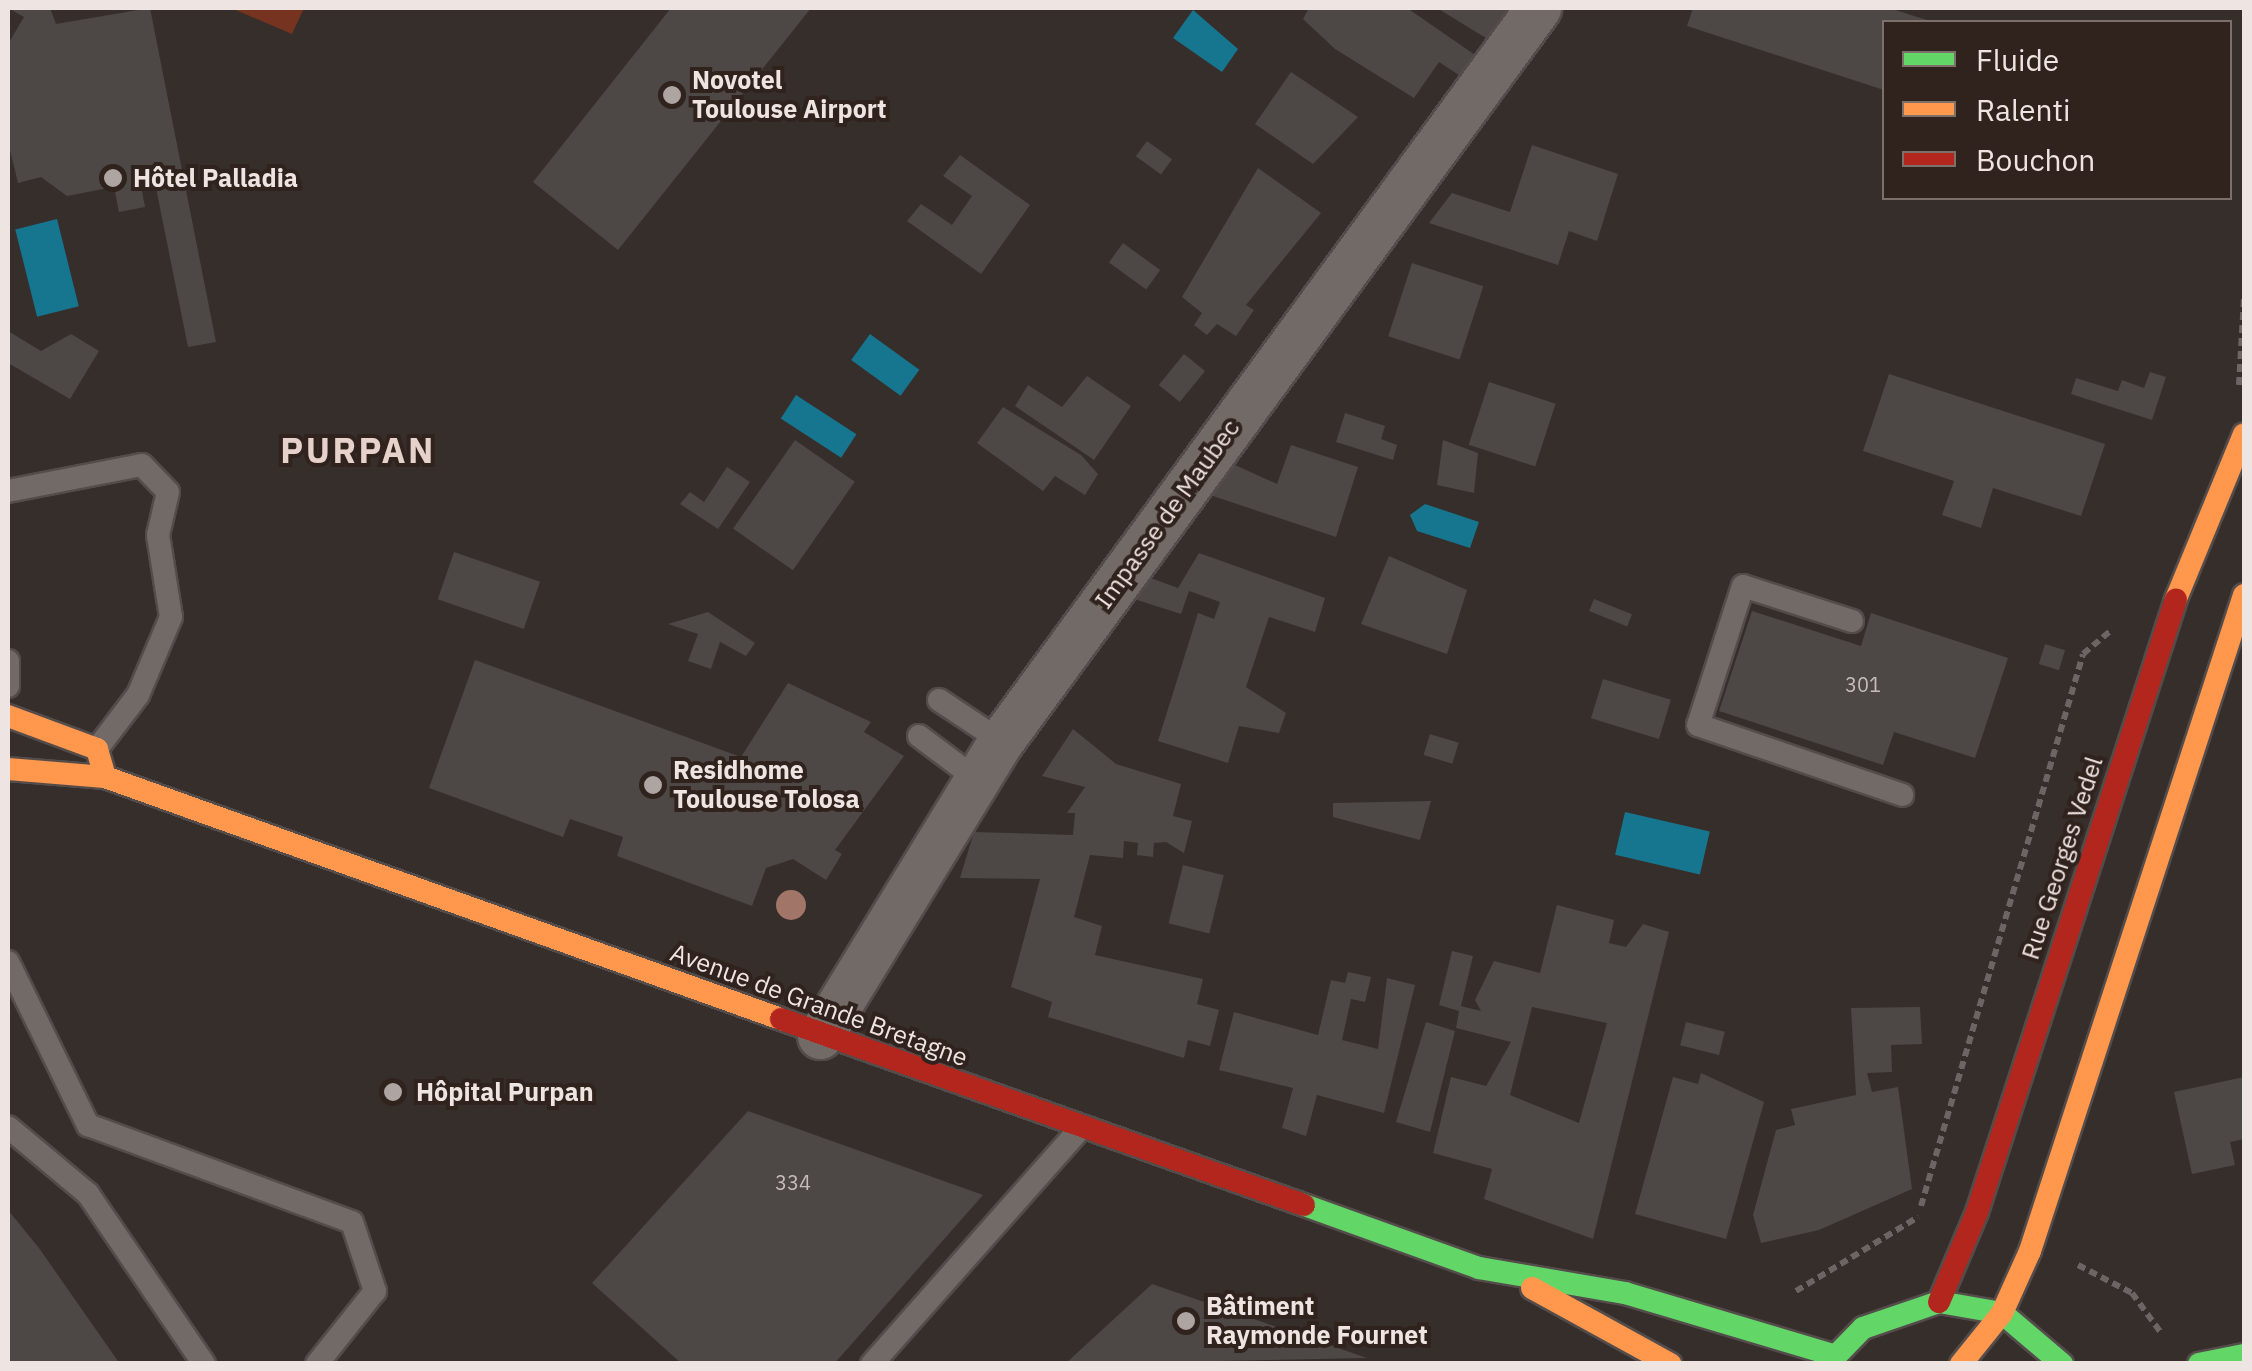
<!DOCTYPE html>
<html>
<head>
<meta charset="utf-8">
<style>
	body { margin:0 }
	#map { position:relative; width:2252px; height:1371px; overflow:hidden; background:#362e2b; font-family:"IBM Plex Sans",sans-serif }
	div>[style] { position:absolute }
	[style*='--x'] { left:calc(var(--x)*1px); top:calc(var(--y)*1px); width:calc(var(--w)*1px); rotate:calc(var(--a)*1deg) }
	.green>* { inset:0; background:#753320 }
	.water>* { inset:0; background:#17768f; transform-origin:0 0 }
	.building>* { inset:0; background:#4d4745; transform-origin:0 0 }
	.path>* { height:6px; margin-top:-3px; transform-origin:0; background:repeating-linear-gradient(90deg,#6c6563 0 8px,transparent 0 13px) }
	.roads { filter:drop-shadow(2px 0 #534c4a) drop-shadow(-2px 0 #534c4a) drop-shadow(0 2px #534c4a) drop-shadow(0 -2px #534c4a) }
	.lane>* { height:22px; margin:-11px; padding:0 11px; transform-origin:11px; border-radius:11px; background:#726a67 }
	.street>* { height:45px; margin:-22.5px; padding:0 22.5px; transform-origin:22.5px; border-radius:22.5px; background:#726a67 }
	.fast>* { height:22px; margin:-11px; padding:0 11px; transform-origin:11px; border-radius:11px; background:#63d668 }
	.slow>* { height:22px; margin:-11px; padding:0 11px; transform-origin:11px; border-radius:11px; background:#ff974d }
	.jam>* { height:22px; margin:-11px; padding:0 11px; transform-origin:11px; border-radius:11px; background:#b3261e }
	.trees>* { width:30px; height:30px; margin:-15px; border-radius:50%; background:#a17668 }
	.dots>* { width:28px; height:28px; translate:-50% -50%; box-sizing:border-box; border:5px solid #30221d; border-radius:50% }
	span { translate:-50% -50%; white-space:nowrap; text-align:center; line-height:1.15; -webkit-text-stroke:8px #30221d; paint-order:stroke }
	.number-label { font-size:20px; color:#c6bdba }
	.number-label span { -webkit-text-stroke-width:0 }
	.poi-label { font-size:25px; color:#eee4e1; font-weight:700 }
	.left { translate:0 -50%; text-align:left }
	.street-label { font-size:25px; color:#eee4e1 }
	.district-label { font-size:35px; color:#e6d1cb; font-weight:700; letter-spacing:2.5px }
	.frame { position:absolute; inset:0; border:10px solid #eee4e1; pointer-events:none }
	.legend { position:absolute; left:1882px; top:20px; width:350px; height:180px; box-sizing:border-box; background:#30221d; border:2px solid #7c706b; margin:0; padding:12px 18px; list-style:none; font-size:30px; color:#eee4e1 }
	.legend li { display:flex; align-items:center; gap:20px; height:50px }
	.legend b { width:50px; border:2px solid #7c706b }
</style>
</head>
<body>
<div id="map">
	<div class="green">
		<i style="clip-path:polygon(231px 8px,304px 8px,292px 34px)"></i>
	</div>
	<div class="water">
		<i style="clip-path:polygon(1193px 10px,1238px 49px,1222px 72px,1173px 38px)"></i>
		<i style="left:57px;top:219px;width:90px;height:43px;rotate:76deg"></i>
		<i style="left:870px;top:334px;width:61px;height:32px;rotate:36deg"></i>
		<i style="left:796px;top:395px;width:72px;height:28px;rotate:33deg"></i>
		<i style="clip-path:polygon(1425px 504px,1479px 522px,1470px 548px,1417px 531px,1410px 515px)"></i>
		<i style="left:1625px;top:812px;width:87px;height:44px;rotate:13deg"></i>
	</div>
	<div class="building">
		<i style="clip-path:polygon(8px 8px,50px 8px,56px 24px,150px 8px,216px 342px,188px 347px,154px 178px,140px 181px,145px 207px,119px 212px,114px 187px,67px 196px,41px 177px,18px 183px,8px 142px,8px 44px,24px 17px)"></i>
		<i style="clip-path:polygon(671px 8px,811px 8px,618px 250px,533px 182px)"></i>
		<i style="clip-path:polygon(1309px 8px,1407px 8px,1481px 59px,1465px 79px,1439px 62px,1414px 98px,1335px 49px,1303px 19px)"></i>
		<i style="clip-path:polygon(1437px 8px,1510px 8px,1516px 11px,1494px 43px)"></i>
		<i style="clip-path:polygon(1693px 8px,1889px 8px,1933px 22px,1884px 22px,1884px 90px,1687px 26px)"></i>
		<i style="clip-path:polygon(1291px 72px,1358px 117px,1313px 164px,1255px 124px)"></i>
		<i style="left:1147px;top:141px;width:31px;height:19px;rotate:36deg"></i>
		<i style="clip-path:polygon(1532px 145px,1618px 174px,1597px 241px,1569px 231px,1558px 265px,1429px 223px,1452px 193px,1510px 212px)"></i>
		<i style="clip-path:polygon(960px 155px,1030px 205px,981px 274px,907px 221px,921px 204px,952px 225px,972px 196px,943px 176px)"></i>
		<i style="clip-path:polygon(1258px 168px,1321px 213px,1246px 305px,1254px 310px,1236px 336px,1217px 324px,1207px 335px,1194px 325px,1202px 313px,1182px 297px)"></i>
		<i style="left:1123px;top:243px;width:46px;height:24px;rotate:36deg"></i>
		<i style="left:1412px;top:263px;width:75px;height:77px;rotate:18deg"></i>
		<i style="clip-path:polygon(8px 331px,41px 351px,71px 334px,99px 351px,70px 399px,8px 363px)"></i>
		<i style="left:1184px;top:354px;width:27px;height:40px;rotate:39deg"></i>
		<i style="clip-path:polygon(2150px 372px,2166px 377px,2152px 420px,2071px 394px,2076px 378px,2118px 391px,2122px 380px,2144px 388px)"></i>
		<i style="clip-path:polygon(1889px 374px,2105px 444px,2081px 516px,1993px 488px,1981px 528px,1942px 515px,1954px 481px,1863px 451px)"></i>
		<i style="clip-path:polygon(1087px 376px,1131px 406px,1094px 460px,1015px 406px,1028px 385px,1062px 407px)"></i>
		<i style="left:1489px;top:382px;width:70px;height:66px;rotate:18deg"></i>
		<i style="clip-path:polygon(1003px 407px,1081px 455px,1098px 474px,1085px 495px,1055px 476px,1043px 491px,977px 443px)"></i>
		<i style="clip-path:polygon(1345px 413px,1385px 426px,1381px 439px,1397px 445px,1393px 460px,1336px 442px)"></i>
		<i style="left:795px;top:440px;width:73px;height:108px;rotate:35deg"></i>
		<i style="clip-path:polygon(1443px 440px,1478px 453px,1474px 493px,1437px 485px)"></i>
		<i style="clip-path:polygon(1291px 445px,1358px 467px,1336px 537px,1210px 495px,1235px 465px,1277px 484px)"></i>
		<i style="clip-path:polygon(727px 467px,750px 482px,718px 529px,680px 504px,690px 492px,704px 502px)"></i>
		<i style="left:454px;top:552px;width:91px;height:50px;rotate:19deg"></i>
		<i style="clip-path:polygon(1199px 553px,1325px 598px,1315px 632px,1269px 617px,1246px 687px,1286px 713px,1279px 733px,1239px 726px,1228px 763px,1158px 741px,1198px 613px,1214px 619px,1220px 602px,1189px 591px,1181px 614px,1131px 598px,1148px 577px,1178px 588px)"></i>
		<i style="clip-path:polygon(1389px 556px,1467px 590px,1447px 654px,1361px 624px)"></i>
		<i style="left:1594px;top:599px;width:41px;height:13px;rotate:22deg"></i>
		<i style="clip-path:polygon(1752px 611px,1861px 646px,1871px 613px,2008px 658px,1975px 758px,1894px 732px,1883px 765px,1719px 711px)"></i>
		<i style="clip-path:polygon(708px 612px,755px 643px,746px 656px,720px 642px,711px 669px,688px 661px,698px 634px,668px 624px)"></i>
		<i style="left:2045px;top:644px;width:21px;height:21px;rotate:17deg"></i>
		<i style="clip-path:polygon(475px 660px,741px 757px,788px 683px,871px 722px,864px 732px,904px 756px,835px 850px,842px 854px,826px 880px,793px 859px,766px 868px,752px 906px,617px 856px,623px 837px,570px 819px,563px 837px,429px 788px)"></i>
		<i style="left:1603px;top:679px;width:71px;height:41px;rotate:17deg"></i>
		<i style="clip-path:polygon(1073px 729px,1116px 764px,1181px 784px,1173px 816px,1192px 821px,1184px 853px,1166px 842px,1154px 843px,1153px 857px,1137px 855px,1138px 843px,1124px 841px,1123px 858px,1090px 855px,1074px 917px,1102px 926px,1095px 955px,1203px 979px,1197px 1004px,1219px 1010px,1210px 1046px,1188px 1040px,1184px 1058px,1048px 1017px,1052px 1002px,1011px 987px,1040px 879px,960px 878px,974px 832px,1073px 835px,1075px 813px,1067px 813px,1085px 787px,1042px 776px)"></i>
		<i style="left:1430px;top:734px;width:30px;height:22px;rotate:17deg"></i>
		<i style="clip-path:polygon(1431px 801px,1420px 840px,1333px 817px,1333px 803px)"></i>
		<i style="left:1183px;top:865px;width:42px;height:60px;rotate:14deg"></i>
		<i style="clip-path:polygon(evenodd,1557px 905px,1614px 920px,1609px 943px,1626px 947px,1643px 924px,1669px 932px,1593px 1239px,1484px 1199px,1492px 1169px,1433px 1153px,1451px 1077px,1486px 1086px,1511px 1042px,1456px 1028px,1459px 1011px,1439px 1005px,1452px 951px,1473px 956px,1461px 1006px,1481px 1011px,1475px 1000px,1494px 961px,1540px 973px,1557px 905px,1532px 1007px,1607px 1023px,1579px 1123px,1510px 1095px,1532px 1007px)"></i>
		<i style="clip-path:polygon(1348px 972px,1371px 977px,1365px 1002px,1351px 999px,1342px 1040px,1378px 1049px,1387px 978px,1415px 985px,1384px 1113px,1317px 1095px,1306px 1136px,1282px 1128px,1293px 1088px,1219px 1070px,1234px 1012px,1318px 1035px,1331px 980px,1345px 983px)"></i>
		<i style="clip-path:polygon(1920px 1007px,1922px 1044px,1891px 1045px,1892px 1072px,1867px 1073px,1872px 1092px,1898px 1087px,1912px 1189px,1819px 1230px,1761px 1243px,1753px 1215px,1776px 1130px,1795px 1125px,1791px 1109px,1856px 1095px,1851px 1008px)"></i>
		<i style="clip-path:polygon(1426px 1022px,1455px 1031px,1430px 1132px,1396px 1122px)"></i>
		<i style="left:1686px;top:1022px;width:40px;height:24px;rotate:14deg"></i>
		<i style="clip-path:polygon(1701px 1073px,1764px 1102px,1726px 1239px,1635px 1214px,1673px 1077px,1698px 1084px)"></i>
		<i style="clip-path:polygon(2244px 1077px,2244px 1139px,2230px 1142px,2235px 1165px,2192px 1174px,2174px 1092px)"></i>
		<i style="clip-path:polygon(748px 1111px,983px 1195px,834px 1364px,682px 1364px,592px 1283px)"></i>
		<i style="clip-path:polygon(8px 1210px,39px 1248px,120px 1364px,8px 1364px)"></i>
		<i style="clip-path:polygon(1152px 1284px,1367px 1358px,1065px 1364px)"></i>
	</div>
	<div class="path">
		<i style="--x:2239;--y:385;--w:88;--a:-86.7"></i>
		<i style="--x:1921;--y:1206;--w:575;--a:-73.64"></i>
		<i style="--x:2083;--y:654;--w:38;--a:-40"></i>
		<i style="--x:2078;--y:1265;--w:61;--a:27.4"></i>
		<i style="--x:2132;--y:1293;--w:51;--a:53.8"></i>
		<i style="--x:1796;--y:1291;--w:143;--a:-31.2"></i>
	</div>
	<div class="roads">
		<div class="lane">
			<i style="--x:8;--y:491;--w:136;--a:-11"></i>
			<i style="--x:142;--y:465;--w:37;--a:46"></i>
			<i style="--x:168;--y:492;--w:44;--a:103.1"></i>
			<i style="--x:158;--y:535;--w:83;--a:81"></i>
			<i style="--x:171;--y:617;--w:85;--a:112.9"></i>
			<i style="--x:138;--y:695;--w:68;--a:127.2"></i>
			<i style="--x:1852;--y:621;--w:114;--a:-162.2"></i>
			<i style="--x:1743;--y:586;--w:146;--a:107.9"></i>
			<i style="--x:1698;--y:725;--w:216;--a:18.9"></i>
			<i style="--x:8;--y:661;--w:25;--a:90"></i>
			<i style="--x:939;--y:700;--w:74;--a:33.5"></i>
			<i style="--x:919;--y:736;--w:70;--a:36.9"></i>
			<i style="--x:8;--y:962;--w:182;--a:63.9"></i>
			<i style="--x:88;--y:1125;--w:281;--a:20.2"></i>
			<i style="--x:352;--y:1222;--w:73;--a:71.6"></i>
			<i style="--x:375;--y:1291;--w:93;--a:128.5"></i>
			<i style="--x:8;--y:1127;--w:104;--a:39.9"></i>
			<i style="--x:88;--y:1194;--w:206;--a:55.7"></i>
			<i style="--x:872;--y:1364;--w:317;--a:-48.5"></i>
		</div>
		<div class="street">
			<i style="--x:820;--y:1036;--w:346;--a:-58.5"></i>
			<i style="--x:1001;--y:741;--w:909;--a:-53.77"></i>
		</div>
		<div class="fast">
			<i style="--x:1304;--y:1205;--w:186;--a:19.8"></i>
			<i style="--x:1479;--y:1268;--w:148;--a:9.7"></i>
			<i style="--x:1625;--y:1293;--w:217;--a:16.6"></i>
			<i style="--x:1828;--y:1364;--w:50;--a:-45.8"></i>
			<i style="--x:1863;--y:1328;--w:80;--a:-18.9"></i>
			<i style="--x:1939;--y:1302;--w:64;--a:9.9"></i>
			<i style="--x:2002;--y:1313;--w:79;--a:40.4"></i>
			<i style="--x:2199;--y:1364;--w:46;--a:-11.3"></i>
		</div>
		<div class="slow">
			<i style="--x:2176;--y:599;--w:178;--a:-67.6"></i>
			<i style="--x:8;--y:716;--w:95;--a:20.3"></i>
			<i style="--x:97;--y:749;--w:29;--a:74"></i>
			<i style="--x:8;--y:769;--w:97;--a:4.7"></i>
			<i style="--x:105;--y:777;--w:718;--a:19.7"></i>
			<i style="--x:1532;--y:1288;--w:158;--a:28.8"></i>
			<i style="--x:1961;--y:1364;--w:65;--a:-51.2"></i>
			<i style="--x:2002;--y:1313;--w:68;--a:-65.7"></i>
			<i style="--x:2030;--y:1251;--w:690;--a:-71.93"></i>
		</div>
		<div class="jam">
			<i style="--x:781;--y:1019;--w:555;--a:19.58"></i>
			<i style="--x:1939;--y:1302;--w:98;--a:-67.1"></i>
			<i style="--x:1977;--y:1212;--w:644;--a:-72.01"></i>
		</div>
	</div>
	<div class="trees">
		<i style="left:791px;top:905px"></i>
	</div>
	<div class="dots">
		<i style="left:672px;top:95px;background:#aea4a1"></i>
		<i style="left:113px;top:178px;background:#aea4a1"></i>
		<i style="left:653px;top:785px;background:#aea4a1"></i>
		<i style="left:393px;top:1092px;background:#aea4a1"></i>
		<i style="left:1186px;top:1321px;background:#aea4a1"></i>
	</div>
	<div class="number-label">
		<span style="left:1863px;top:684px">301</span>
		<span style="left:793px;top:1182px">334</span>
	</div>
	<div class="poi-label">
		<span class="left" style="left:692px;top:95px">Novotel<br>Toulouse Airport</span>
		<span class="left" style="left:133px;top:178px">Hôtel Palladia</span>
		<span class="left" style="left:673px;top:785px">Residhome<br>Toulouse Tolosa</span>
		<span class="left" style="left:416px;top:1092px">Hôpital Purpan</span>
		<span class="left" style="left:1206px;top:1321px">Bâtiment<br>Raymonde Fournet</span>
	</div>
	<div class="street-label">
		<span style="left:1167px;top:514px;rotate:-54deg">Impasse de Maubec</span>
		<span style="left:2062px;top:858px;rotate:-72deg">Rue Georges Vedel</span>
		<span style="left:819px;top:1005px;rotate:20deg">Avenue de Grande Bretagne</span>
	</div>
	<div class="district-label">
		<span style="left:358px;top:450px">PURPAN</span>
	</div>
	<div class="frame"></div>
	<ul class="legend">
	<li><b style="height:12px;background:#63d668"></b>Fluide</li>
	<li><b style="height:12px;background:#ff974d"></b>Ralenti</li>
	<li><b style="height:12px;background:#b3261e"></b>Bouchon</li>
	</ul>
</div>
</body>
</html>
